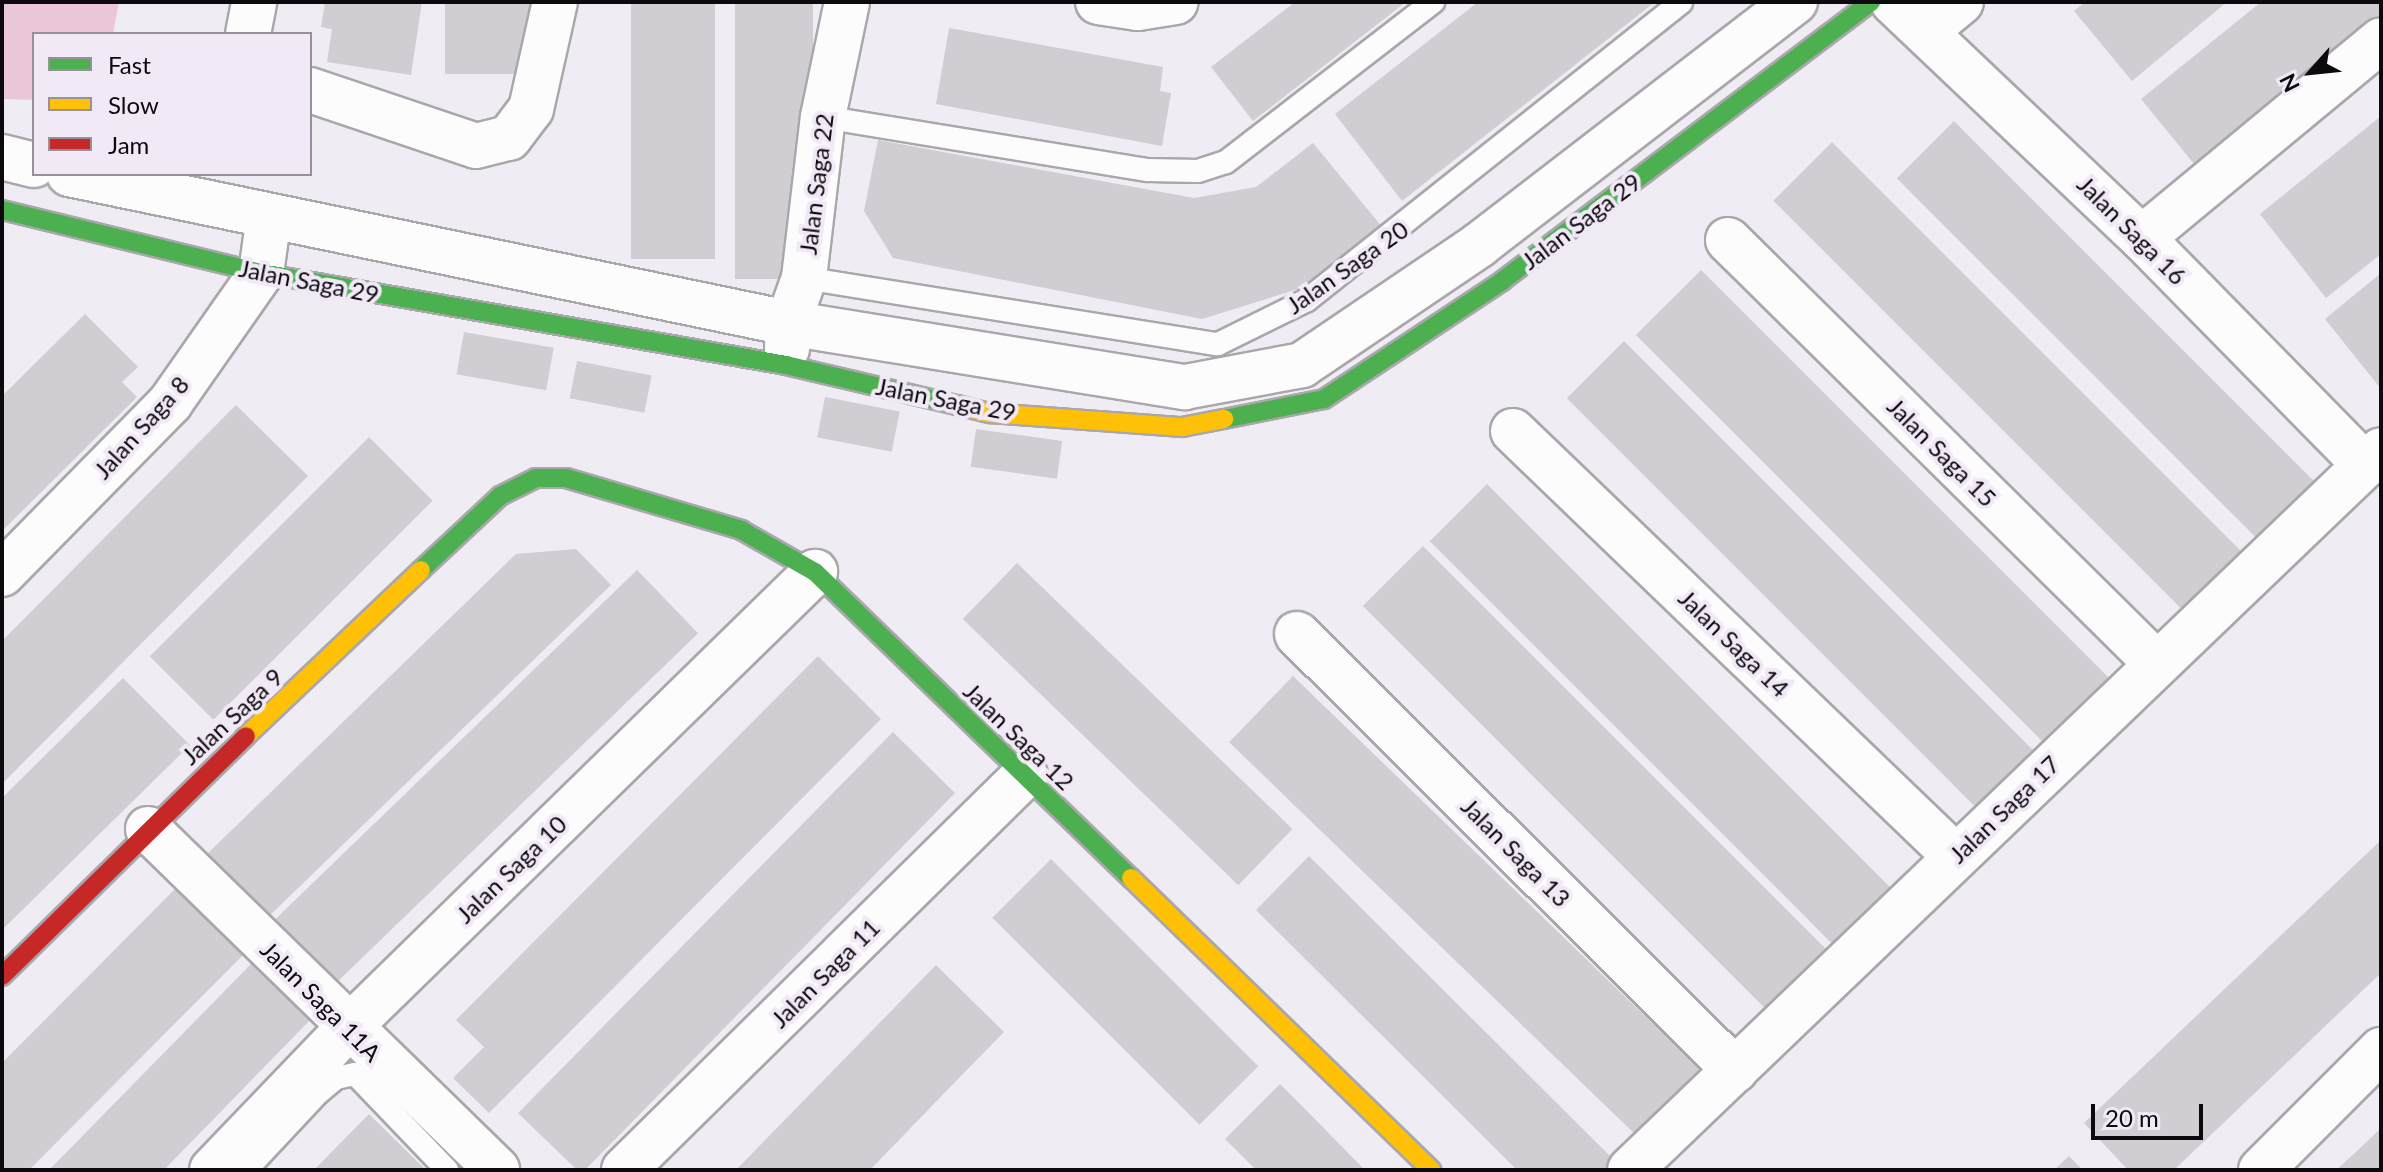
<!DOCTYPE html>
<html>
<head>
<meta charset="utf-8">
<style>
	body { margin:0 }
	#map { position:relative; width:2383px; height:1172px; overflow:hidden; background:#f0ecf3; font-family:Lato,sans-serif }
	div>[style] { position:absolute }
	[style*='--x'] { left:calc(var(--x)*1px); top:calc(var(--y)*1px); width:calc(var(--w)*1px); rotate:calc(var(--a)*1deg) }
	.green>* { inset:0; background:#eac7d8 }
	.building>* { inset:0; background:#d0cdd3; transform-origin:0 0 }
	.roads { filter:drop-shadow(2px 0 #aaa7ac) drop-shadow(-2px 0 #aaa7ac) drop-shadow(0 2px #aaa7ac) drop-shadow(0 -2px #aaa7ac) }
	.lane>* { height:22px; margin:-11px; padding:0 11px; transform-origin:11px; border-radius:11px; background:#fdfcfd }
	.street>* { height:44px; margin:-22px; padding:0 22px; transform-origin:22px; border-radius:22px; background:#fdfcfd }
	.fast>* { height:18px; margin:-9px; padding:0 9px; transform-origin:9px; border-radius:9px; background:#4caf50 }
	.slow>* { height:18px; margin:-9px; padding:0 9px; transform-origin:9px; border-radius:9px; background:#ffc107 }
	.jam>* { height:18px; margin:-9px; padding:0 9px; transform-origin:9px; border-radius:9px; background:#c62828 }
	span { translate:-50% -50%; white-space:nowrap; text-align:center; line-height:1.15; -webkit-text-stroke:8px #f1e9f6; paint-order:stroke }
	.street-label { font-size:24px; color:#0d0a0e }
	.frame { position:absolute; inset:0; border:4px solid #0d0a0e; pointer-events:none }
	.legend { position:absolute; left:32px; top:32px; width:280px; height:144px; box-sizing:border-box; background:#f1e9f6; border:2px solid #969099; margin:0; padding:10px 14px; list-style:none; font-size:24px; color:#0d0a0e }
	.legend li { display:flex; align-items:center; gap:16px; height:40px }
	.legend b { width:40px; border:2px solid #969099 }
	.north { position:absolute; left:2271px; top:32px; width:80px; height:80px; -webkit-text-stroke:6px #f1e9f6; paint-order:stroke; rotate:243deg; font-size:22px; font-weight:700; line-height:32px; text-align:center; color:#0d0a0e }
	.north::after { content:''; display:block; margin:auto; width:28px; height:36px; background:#0d0a0e; clip-path:polygon(50% 0,100% 100%,50% 72%,0 100%) }
	.scale { position:absolute; left:2091px; top:1104px; width:112px; height:36px; box-sizing:border-box; border:4px solid #0d0a0e; border-top:0; padding-left:10px; font-size:24px; line-height:28px; white-space:nowrap; color:#0d0a0e; -webkit-text-stroke:6px #f1e9f6; paint-order:stroke }
</style>
</head>
<body>
<div id="map">
	<div class="green">
		<i style="clip-path:polygon(2px 2px,119px 2px,113px 34px,34px 34px,34px 100px,2px 99px)"></i>
	</div>
	<div class="building">
		<i style="clip-path:polygon(325px 2px,422px 2px,411px 75px,327px 62px,332px 29px,321px 27px)"></i>
		<i style="left:445px;top:2px;width:90px;height:72px"></i>
		<i style="left:631px;top:2px;width:84px;height:257px"></i>
		<i style="left:735px;top:2px;width:78px;height:277px"></i>
		<i style="clip-path:polygon(1295px 2px,1406px 2px,1253px 121px,1211px 67px)"></i>
		<i style="clip-path:polygon(1478px 2px,1655px 2px,1402px 201px,1335px 114px)"></i>
		<i style="clip-path:polygon(2085px 2px,2227px 2px,2132px 81px,2074px 11px)"></i>
		<i style="clip-path:polygon(2261px 2px,2381px 2px,2381px 23px,2199px 170px,2141px 99px)"></i>
		<i style="clip-path:polygon(949px 28px,1163px 67px,1160px 91px,1171px 93px,1162px 146px,936px 104px)"></i>
		<i style="clip-path:polygon(2381px 116px,2381px 254px,2326px 298px,2260px 214px)"></i>
		<i style="left:1954px;top:121px;width:511px;height:81px;rotate:45deg"></i>
		<i style="clip-path:polygon(878px 140px,1194px 198px,1256px 187px,1313px 143px,1383px 228px,1311px 285px,1202px 319px,893px 258px,864px 211px)"></i>
		<i style="left:1832px;top:142px;width:600px;height:83px;rotate:45deg"></i>
		<i style="left:1701px;top:270px;width:596px;height:92px;rotate:45deg"></i>
		<i style="clip-path:polygon(2381px 273px,2381px 389px,2325px 319px)"></i>
		<i style="clip-path:polygon(85px 314px,138px 367px,122px 382px,137px 397px,2px 531px,2px 396px)"></i>
		<i style="left:464px;top:332px;width:91px;height:43px;rotate:10deg"></i>
		<i style="left:1624px;top:341px;width:579px;height:81px;rotate:45deg"></i>
		<i style="left:577px;top:361px;width:76px;height:38px;rotate:11deg"></i>
		<i style="left:825px;top:397px;width:76px;height:41px;rotate:11deg"></i>
		<i style="clip-path:polygon(236px 405px,308px 476px,2px 784px,2px 641px)"></i>
		<i style="left:976px;top:429px;width:87px;height:38px;rotate:8deg"></i>
		<i style="left:369px;top:437px;width:90px;height:310px;rotate:45deg"></i>
		<i style="left:1487px;top:484px;width:574px;height:81px;rotate:45deg"></i>
		<i style="left:1423px;top:546px;width:599px;height:85px;rotate:45deg"></i>
		<i style="clip-path:polygon(576px 549px,611px 585px,263px 922px,202px 859px,516px 554px)"></i>
		<i style="left:1017px;top:563px;width:383px;height:78px;rotate:44deg"></i>
		<i style="left:637px;top:570px;width:88px;height:513px;rotate:46deg"></i>
		<i style="clip-path:polygon(818px 656px,881px 719px,489px 1113px,453px 1078px,484px 1047px,456px 1020px)"></i>
		<i style="left:1293px;top:676px;width:578px;height:92px;rotate:44deg"></i>
		<i style="clip-path:polygon(123px 678px,190px 745px,2px 930px,2px 798px)"></i>
		<i style="clip-path:polygon(893px 732px,955px 793px,585px 1170px,577px 1170px,518px 1113px)"></i>
		<i style="clip-path:polygon(2381px 840px,2381px 973px,2174px 1170px,2128px 1170px,2084px 1123px)"></i>
		<i style="clip-path:polygon(1309px 856px,1615px 1161px,1606px 1170px,1517px 1170px,1256px 910px)"></i>
		<i style="left:1051px;top:859px;width:293px;height:83px;rotate:45deg"></i>
		<i style="clip-path:polygon(183px 881px,250px 948px,29px 1170px,2px 1170px,2px 1063px)"></i>
		<i style="clip-path:polygon(257px 958px,315px 1015px,164px 1170px,49px 1170px)"></i>
		<i style="clip-path:polygon(936px 965px,1004px 1032px,956px 1081px,870px 1170px,736px 1170px)"></i>
		<i style="clip-path:polygon(1280px 1084px,1305px 1109px,1365px 1170px,1256px 1170px,1225px 1139px)"></i>
		<i style="clip-path:polygon(369px 1114px,426px 1170px,314px 1170px)"></i>
		<i style="clip-path:polygon(2381px 1128px,2381px 1170px,2336px 1170px,2356px 1152px)"></i>
		<i style="clip-path:polygon(2069px 1156px,2083px 1170px,2054px 1170px)"></i>
	</div>
	<div class="roads">
		<div class="lane">
			<i style="--x:823;--y:117;--w:329;--a:9.3"></i>
			<i style="--x:1148;--y:170;--w:50;--a:1.1"></i>
			<i style="--x:1198;--y:171;--w:29;--a:-18"></i>
			<i style="--x:1226;--y:162;--w:262;--a:-37.7"></i>
			<i style="--x:804;--y:278;--w:419;--a:9.1"></i>
			<i style="--x:1218;--y:344;--w:99;--a:-26.3"></i>
			<i style="--x:1307;--y:300;--w:478;--a:-38.5"></i>
			<i style="--x:246;--y:1170;--w:105;--a:-46.9"></i>
			<i style="--x:318;--y:1093;--w:23;--a:-40"></i>
			<i style="--x:336;--y:1078;--w:19;--a:-12"></i>
			<i style="--x:355;--y:1074;--w:133;--a:46.2"></i>
		</div>
		<div class="street">
			<i style="--x:1098;--y:2;--w:40;--a:8.5"></i>
			<i style="--x:1138;--y:8;--w:38;--a:-9"></i>
			<i style="--x:1893;--y:2;--w:343;--a:43.5"></i>
			<i style="--x:2142;--y:238;--w:318;--a:45.5"></i>
			<i style="--x:1927;--y:30;--w:44;--a:-39.5"></i>
			<i style="--x:248;--y:34;--w:33;--a:-79"></i>
			<i style="--x:310;--y:90;--w:175;--a:18.6"></i>
			<i style="--x:476;--y:146;--w:34;--a:-14"></i>
			<i style="--x:509;--y:138;--w:36;--a:-53"></i>
			<i style="--x:531;--y:109;--w:110;--a:-77.4"></i>
			<i style="--x:2;--y:157;--w:33;--a:14"></i>
			<i style="--x:69;--y:174;--w:734;--a:11.71"></i>
			<i style="--x:788;--y:323;--w:402;--a:9.2"></i>
			<i style="--x:1185;--y:387;--w:119;--a:-10.6"></i>
			<i style="--x:1302;--y:365;--w:214;--a:-34.1"></i>
			<i style="--x:1479;--y:245;--w:399;--a:-37.6"></i>
			<i style="--x:2142;--y:238;--w:310;--a:-39.6"></i>
			<i style="--x:1728;--y:240;--w:602;--a:44.66"></i>
			<i style="--x:787;--y:349;--w:26;--a:-88"></i>
			<i style="--x:788;--y:323;--w:48;--a:-70.4"></i>
			<i style="--x:804;--y:278;--w:162;--a:-83.3"></i>
			<i style="--x:823;--y:117;--w:117;--a:-78.2"></i>
			<i style="--x:1513;--y:431;--w:613;--a:43.88"></i>
			<i style="--x:2;--y:574;--w:240;--a:-45.5"></i>
			<i style="--x:170;--y:403;--w:159;--a:-55"></i>
			<i style="--x:261;--y:273;--w:35;--a:-82"></i>
			<i style="--x:1297;--y:634;--w:618;--a:44.87"></i>
			<i style="--x:148;--y:829;--w:488;--a:44.3"></i>
			<i style="--x:212;--y:1170;--w:197;--a:-46.2"></i>
			<i style="--x:348;--y:1028;--w:653;--a:-44.32"></i>
			<i style="--x:624;--y:1170;--w:563;--a:-44.57"></i>
			<i style="--x:1630;--y:1170;--w:1040;--a:-43.79"></i>
			<i style="--x:2261;--y:1170;--w:170;--a:-45"></i>
		</div>
		<div class="fast">
			<i style="--x:2;--y:210;--w:267;--a:13.7"></i>
			<i style="--x:261;--y:273;--w:533;--a:9.94"></i>
			<i style="--x:786;--y:365;--w:176;--a:13.2"></i>
			<i style="--x:1224;--y:419;--w:102;--a:-11.3"></i>
			<i style="--x:1324;--y:399;--w:214;--a:-33.5"></i>
			<i style="--x:1502;--y:281;--w:463;--a:-37.1"></i>
			<i style="--x:421;--y:570;--w:108;--a:-43.1"></i>
			<i style="--x:500;--y:496;--w:40;--a:-26.6"></i>
			<i style="--x:536;--y:478;--w:30;--a:0"></i>
			<i style="--x:566;--y:478;--w:183;--a:16.5"></i>
			<i style="--x:741;--y:530;--w:85;--a:29.6"></i>
			<i style="--x:815;--y:572;--w:440;--a:44.1"></i>
		</div>
		<div class="slow">
			<i style="--x:957;--y:405;--w:34;--a:14"></i>
			<i style="--x:990;--y:413;--w:193;--a:4.2"></i>
			<i style="--x:1182;--y:427;--w:43;--a:-10.8"></i>
			<i style="--x:246;--y:736;--w:241;--a:-43.5"></i>
			<i style="--x:1131;--y:878;--w:419;--a:44.2"></i>
		</div>
		<div class="jam">
			<i style="--x:2;--y:976;--w:342;--a:-44.5"></i>
		</div>
	</div>
	<div class="street-label">
		<span style="left:816px;top:184px;rotate:-83deg">Jalan Saga 22</span>
		<span style="left:1581px;top:221px;rotate:-37deg">Jalan Saga 29</span>
		<span style="left:2132px;top:230px;rotate:45deg">Jalan Saga 16</span>
		<span style="left:1347px;top:267px;rotate:-35deg">Jalan Saga 20</span>
		<span style="left:309px;top:281px;rotate:11deg">Jalan Saga 29</span>
		<span style="left:946px;top:399px;rotate:11deg">Jalan Saga 29</span>
		<span style="left:141px;top:427px;rotate:-48deg">Jalan Saga 8</span>
		<span style="left:1942px;top:452px;rotate:45deg">Jalan Saga 15</span>
		<span style="left:1734px;top:643px;rotate:44deg">Jalan Saga 14</span>
		<span style="left:232px;top:716px;rotate:-43deg">Jalan Saga 9</span>
		<span style="left:1019px;top:736px;rotate:44deg">Jalan Saga 12</span>
		<span style="left:2004px;top:809px;rotate:-44deg">Jalan Saga 17</span>
		<span style="left:1516px;top:852px;rotate:45deg">Jalan Saga 13</span>
		<span style="left:511px;top:869px;rotate:-44deg">Jalan Saga 10</span>
		<span style="left:825px;top:973px;rotate:-45deg">Jalan Saga 11</span>
		<span style="left:321px;top:1001px;rotate:45deg">Jalan Saga 11A</span>
	</div>
	<div class="frame"></div>
	<ul class="legend">
	<li><b style="height:10px;background:#4caf50"></b>Fast</li>
	<li><b style="height:10px;background:#ffc107"></b>Slow</li>
	<li><b style="height:10px;background:#c62828"></b>Jam</li>
	</ul>
	<div class="north">N</div>
	<div class="scale">20 m</div>
</div>
</body>
</html>
